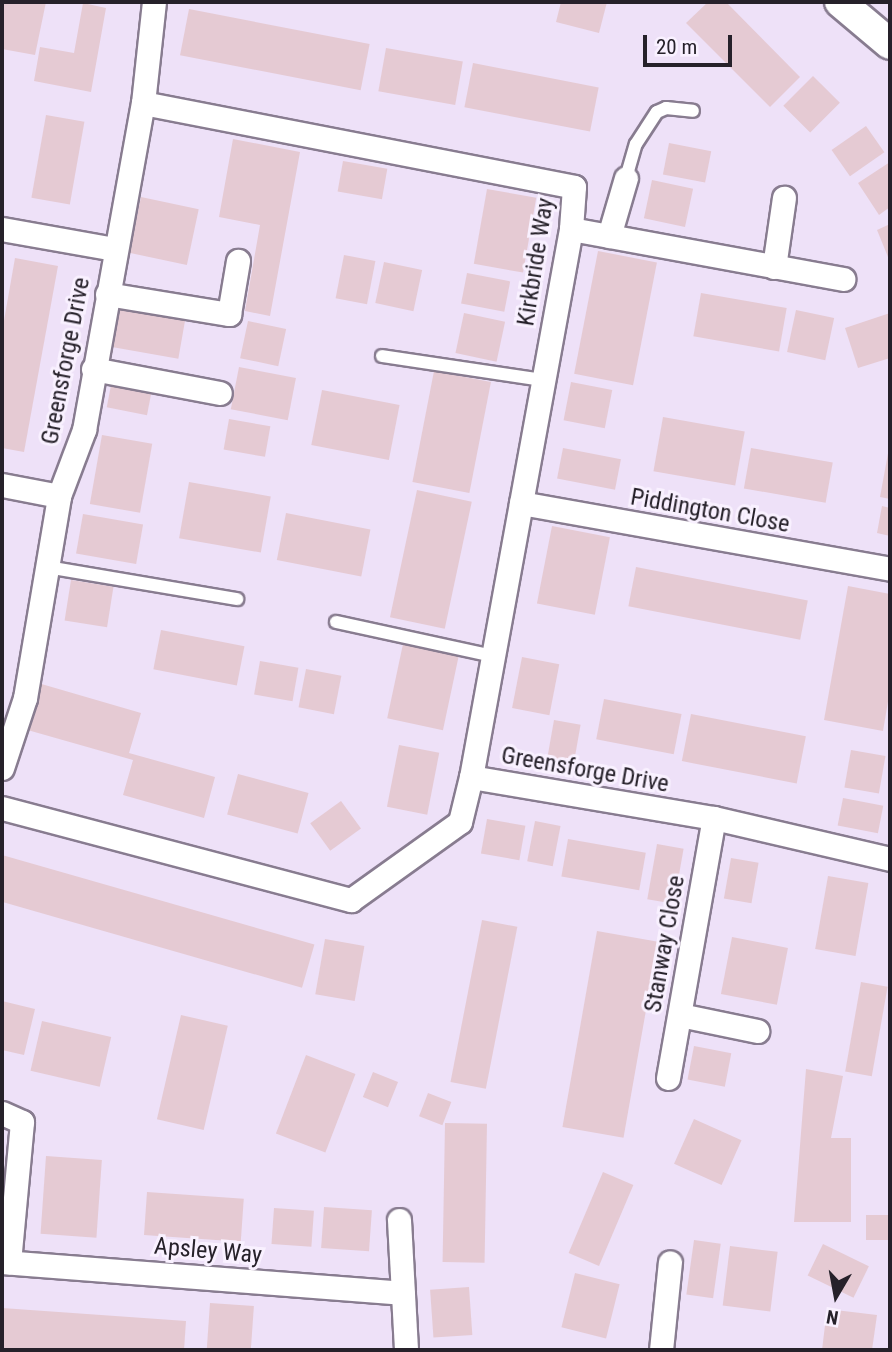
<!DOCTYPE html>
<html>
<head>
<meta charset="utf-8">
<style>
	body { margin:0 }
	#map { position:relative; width:892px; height:1352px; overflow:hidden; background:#eee1f8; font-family:"Roboto Condensed",sans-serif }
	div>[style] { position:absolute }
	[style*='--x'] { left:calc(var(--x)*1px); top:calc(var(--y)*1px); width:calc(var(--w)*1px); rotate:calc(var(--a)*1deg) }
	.building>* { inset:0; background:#e5cad3; transform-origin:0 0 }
	.roads { filter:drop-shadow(2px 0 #887c90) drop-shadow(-2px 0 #887c90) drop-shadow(0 2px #887c90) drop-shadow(0 -2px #887c90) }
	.service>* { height:12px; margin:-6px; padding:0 6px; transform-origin:6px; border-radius:6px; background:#fff }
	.minor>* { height:23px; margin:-11.5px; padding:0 11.5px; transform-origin:11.5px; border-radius:11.5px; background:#fff }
	.tertiary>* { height:30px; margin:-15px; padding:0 15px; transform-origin:15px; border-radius:15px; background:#fff }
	span { translate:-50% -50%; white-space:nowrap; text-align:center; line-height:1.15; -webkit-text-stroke:6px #f9f1ff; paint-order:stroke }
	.street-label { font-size:24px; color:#26212a }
	.frame { position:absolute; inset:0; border:4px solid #26212a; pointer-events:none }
	.north { position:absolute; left:801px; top:1261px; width:70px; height:70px; -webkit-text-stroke:5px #f9f1ff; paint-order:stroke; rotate:190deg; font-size:19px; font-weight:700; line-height:28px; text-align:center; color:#26212a }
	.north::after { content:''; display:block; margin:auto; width:24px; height:32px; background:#26212a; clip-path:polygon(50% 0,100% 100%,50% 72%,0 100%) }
	.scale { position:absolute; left:643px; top:35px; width:89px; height:32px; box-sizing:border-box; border:4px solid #26212a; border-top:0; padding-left:9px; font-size:21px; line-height:24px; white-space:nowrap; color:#26212a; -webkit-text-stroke:5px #f9f1ff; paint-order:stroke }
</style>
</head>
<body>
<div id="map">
	<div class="building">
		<i style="clip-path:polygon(2px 2px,46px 2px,35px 55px,2px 49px)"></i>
		<i style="clip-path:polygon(561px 2px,607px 2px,599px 33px,556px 22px)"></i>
		<i style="clip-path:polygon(708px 2px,726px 2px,800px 77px,770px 107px,686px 23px)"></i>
		<i style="clip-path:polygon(83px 3px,106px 8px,91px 92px,34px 81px,40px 47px,74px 53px)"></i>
		<i style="left:189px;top:9px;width:184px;height:47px;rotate:11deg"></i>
		<i style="left:386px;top:48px;width:78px;height:44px;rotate:10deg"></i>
		<i style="left:473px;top:63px;width:128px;height:45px;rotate:11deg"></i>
		<i style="left:813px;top:76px;width:38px;height:42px;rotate:45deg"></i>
		<i style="left:46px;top:115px;width:39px;height:84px;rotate:10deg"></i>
		<i style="left:866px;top:126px;width:32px;height:42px;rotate:55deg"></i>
		<i style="clip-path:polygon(233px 139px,300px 152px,270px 316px,245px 311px,260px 225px,219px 217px)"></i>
		<i style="left:669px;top:143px;width:43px;height:32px;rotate:11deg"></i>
		<i style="left:343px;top:161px;width:45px;height:31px;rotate:10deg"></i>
		<i style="clip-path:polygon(890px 162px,890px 207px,879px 215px,858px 183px)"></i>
		<i style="left:652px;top:180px;width:42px;height:39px;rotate:12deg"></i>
		<i style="left:487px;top:189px;width:50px;height:76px;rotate:10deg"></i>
		<i style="left:141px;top:197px;width:59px;height:57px;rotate:12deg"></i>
		<i style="clip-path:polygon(890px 224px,890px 262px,877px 230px)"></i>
		<i style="left:598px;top:251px;width:60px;height:125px;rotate:11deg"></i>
		<i style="left:344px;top:255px;width:32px;height:44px;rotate:11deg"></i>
		<i style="clip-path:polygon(15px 258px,58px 266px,24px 452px,2px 448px,2px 332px)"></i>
		<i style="left:384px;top:262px;width:39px;height:42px;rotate:12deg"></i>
		<i style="left:467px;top:273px;width:44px;height:31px;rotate:11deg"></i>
		<i style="left:701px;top:293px;width:87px;height:44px;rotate:10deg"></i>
		<i style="left:122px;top:298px;width:66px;height:50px;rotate:10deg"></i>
		<i style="left:796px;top:310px;width:39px;height:43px;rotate:12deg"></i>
		<i style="left:464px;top:313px;width:42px;height:41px;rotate:12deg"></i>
		<i style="clip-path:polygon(890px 313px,890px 358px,858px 368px,845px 328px)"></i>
		<i style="left:248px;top:321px;width:39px;height:38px;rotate:12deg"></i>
		<i style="left:239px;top:367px;width:58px;height:43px;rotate:11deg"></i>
		<i style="left:114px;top:370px;width:41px;height:38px;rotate:11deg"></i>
		<i style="left:434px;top:371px;width:58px;height:113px;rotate:11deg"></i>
		<i style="left:571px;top:382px;width:42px;height:39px;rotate:11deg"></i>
		<i style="left:322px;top:390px;width:79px;height:56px;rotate:11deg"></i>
		<i style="left:663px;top:417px;width:83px;height:55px;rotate:10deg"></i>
		<i style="left:229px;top:419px;width:42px;height:31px;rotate:10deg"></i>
		<i style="left:102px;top:435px;width:51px;height:70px;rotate:10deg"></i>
		<i style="left:563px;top:448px;width:59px;height:31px;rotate:11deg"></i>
		<i style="left:751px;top:448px;width:83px;height:41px;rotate:10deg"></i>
		<i style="clip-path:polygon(889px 448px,890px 448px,890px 499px,880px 497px)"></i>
		<i style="left:189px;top:482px;width:83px;height:57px;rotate:10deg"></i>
		<i style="left:417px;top:490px;width:56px;height:130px;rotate:12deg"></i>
		<i style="clip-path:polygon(882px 506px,890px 508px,890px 536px,877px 533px)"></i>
		<i style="left:286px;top:513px;width:86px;height:48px;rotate:11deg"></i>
		<i style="left:83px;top:514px;width:61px;height:40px;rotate:10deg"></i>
		<i style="left:552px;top:526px;width:59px;height:79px;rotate:11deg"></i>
		<i style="left:636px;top:567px;width:175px;height:40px;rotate:11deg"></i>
		<i style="left:71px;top:580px;width:43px;height:41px;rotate:9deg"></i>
		<i style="clip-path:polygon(848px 586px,890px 594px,890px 690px,883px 731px,824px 720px)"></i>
		<i style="left:161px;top:630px;width:85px;height:40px;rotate:11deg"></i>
		<i style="left:403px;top:644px;width:57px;height:76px;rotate:12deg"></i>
		<i style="left:522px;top:657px;width:38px;height:52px;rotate:11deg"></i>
		<i style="left:260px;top:661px;width:39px;height:34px;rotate:10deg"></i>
		<i style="left:306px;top:669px;width:36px;height:39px;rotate:11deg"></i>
		<i style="clip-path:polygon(38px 683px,141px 713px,129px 753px,215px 777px,204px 818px,123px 795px,133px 760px,24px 729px)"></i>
		<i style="left:604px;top:699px;width:79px;height:41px;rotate:11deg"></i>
		<i style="left:691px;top:714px;width:117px;height:48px;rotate:11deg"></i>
		<i style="left:554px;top:720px;width:27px;height:40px;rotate:10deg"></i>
		<i style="left:399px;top:745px;width:41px;height:63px;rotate:11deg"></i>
		<i style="left:851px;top:750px;width:35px;height:38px;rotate:10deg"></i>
		<i style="left:238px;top:774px;width:73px;height:42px;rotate:15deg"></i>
		<i style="left:843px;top:798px;width:41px;height:28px;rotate:11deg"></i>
		<i style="left:341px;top:801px;width:34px;height:38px;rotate:54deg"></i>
		<i style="left:487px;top:819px;width:39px;height:35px;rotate:10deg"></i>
		<i style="left:535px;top:821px;width:26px;height:41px;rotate:11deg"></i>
		<i style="left:568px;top:839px;width:79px;height:38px;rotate:10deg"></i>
		<i style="left:657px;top:844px;width:27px;height:56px;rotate:10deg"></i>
		<i style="left:2px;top:855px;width:325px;height:45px;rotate:16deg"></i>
		<i style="left:731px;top:858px;width:28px;height:41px;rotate:10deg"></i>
		<i style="left:828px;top:876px;width:41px;height:74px;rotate:10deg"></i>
		<i style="left:482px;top:920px;width:36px;height:165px;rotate:11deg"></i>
		<i style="left:597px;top:931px;width:62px;height:199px;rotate:10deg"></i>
		<i style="left:732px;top:937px;width:57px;height:58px;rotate:11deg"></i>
		<i style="left:325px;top:939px;width:40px;height:56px;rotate:10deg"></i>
		<i style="left:861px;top:982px;width:27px;height:91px;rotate:10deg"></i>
		<i style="clip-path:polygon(2px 1001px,35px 1009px,24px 1055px,2px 1050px)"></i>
		<i style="left:181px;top:1015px;width:48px;height:107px;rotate:13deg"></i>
		<i style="left:42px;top:1021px;width:71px;height:51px;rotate:13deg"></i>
		<i style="left:694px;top:1046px;width:38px;height:34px;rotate:11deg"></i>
		<i style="left:306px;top:1055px;width:53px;height:84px;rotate:21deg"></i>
		<i style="clip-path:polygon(806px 1069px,843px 1076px,831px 1138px,851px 1138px,851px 1222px,794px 1222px)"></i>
		<i style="left:373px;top:1072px;width:27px;height:27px;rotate:22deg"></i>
		<i style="left:428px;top:1093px;width:25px;height:25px;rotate:21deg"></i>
		<i style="left:694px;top:1119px;width:52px;height:49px;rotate:24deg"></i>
		<i style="left:445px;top:1123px;width:42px;height:139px;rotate:1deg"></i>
		<i style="left:46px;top:1156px;width:56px;height:78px;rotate:4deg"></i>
		<i style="left:603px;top:1172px;width:33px;height:88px;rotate:23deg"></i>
		<i style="left:147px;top:1192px;width:97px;height:43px;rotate:4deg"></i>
		<i style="left:324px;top:1207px;width:48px;height:41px;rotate:4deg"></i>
		<i style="left:274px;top:1208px;width:40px;height:36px;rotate:4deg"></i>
		<i style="left:890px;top:1215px;width:25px;height:24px;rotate:90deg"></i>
		<i style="left:694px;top:1240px;width:27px;height:55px;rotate:8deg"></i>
		<i style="left:823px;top:1244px;width:51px;height:35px;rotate:26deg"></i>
		<i style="left:730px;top:1246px;width:48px;height:60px;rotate:7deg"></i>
		<i style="left:575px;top:1273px;width:46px;height:56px;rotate:14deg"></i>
		<i style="left:469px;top:1287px;width:48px;height:39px;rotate:86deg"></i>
		<i style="left:210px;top:1303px;width:44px;height:47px;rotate:4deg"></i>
		<i style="clip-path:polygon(2px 1308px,186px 1321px,184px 1350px,2px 1350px)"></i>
		<i style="clip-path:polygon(827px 1309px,877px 1315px,872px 1350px,822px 1350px)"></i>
	</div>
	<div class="roads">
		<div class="service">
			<i style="--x:626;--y:178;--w:35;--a:-74"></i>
			<i style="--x:636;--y:144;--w:38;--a:-57"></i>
			<i style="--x:657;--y:112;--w:10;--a:-24"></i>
			<i style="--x:666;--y:108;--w:27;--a:6"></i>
			<i style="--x:382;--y:356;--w:163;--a:8.5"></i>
			<i style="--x:47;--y:567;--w:193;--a:9.6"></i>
			<i style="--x:336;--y:622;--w:161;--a:12.2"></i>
		</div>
		<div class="minor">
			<i style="--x:143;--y:103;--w:439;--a:11"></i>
			<i style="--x:574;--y:187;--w:42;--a:94.1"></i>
			<i style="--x:571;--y:229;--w:557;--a:100.34"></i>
			<i style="--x:2;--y:229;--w:114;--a:10.1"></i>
			<i style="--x:571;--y:229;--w:277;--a:10.4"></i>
			<i style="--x:609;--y:236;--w:60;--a:-73.7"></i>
			<i style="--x:774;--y:267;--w:70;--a:-81.8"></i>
			<i style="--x:107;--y:294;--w:124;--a:9.3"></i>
			<i style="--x:229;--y:314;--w:54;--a:-80.4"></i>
			<i style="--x:93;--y:369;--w:129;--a:10.7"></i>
			<i style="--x:2;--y:485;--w:58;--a:10.9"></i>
			<i style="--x:521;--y:503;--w:375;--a:10.1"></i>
			<i style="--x:2;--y:768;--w:74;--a:-71.8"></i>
			<i style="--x:25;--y:698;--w:205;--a:-80.4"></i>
			<i style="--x:59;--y:496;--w:71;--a:-69.3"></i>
			<i style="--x:84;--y:430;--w:332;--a:-79.8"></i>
			<i style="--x:143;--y:103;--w:102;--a:-83.8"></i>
			<i style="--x:2;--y:808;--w:361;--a:14.8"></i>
			<i style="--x:351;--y:900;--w:134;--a:-35.6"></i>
			<i style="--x:460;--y:822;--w:46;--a:-76.3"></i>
			<i style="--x:471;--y:777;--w:246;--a:9.6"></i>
			<i style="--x:714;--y:818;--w:181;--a:13.1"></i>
			<i style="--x:680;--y:1015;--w:79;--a:11.7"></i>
			<i style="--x:668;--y:1078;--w:264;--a:-80"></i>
			<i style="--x:2;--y:1113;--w:22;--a:24"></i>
			<i style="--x:22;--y:1122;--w:141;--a:95.3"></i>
			<i style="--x:399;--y:1220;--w:130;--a:86.9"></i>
			<i style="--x:2;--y:1262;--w:402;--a:4.4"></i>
			<i style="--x:661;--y:1350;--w:88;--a:-84.2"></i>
		</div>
		<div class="tertiary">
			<i style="--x:840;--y:2;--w:65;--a:40"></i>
		</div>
	</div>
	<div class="street-label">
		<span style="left:536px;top:262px;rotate:-81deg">Kirkbride Way</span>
		<span style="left:66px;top:361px;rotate:-79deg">Greensforge Drive</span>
		<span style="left:710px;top:511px;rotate:10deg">Piddington Close</span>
		<span style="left:585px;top:770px;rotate:10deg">Greensforge Drive</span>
		<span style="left:665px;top:944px;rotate:-80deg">Stanway Close</span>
		<span style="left:208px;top:1251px;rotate:5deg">Apsley Way</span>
	</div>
	<div class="frame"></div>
	<div class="north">N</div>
	<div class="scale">20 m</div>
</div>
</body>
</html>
